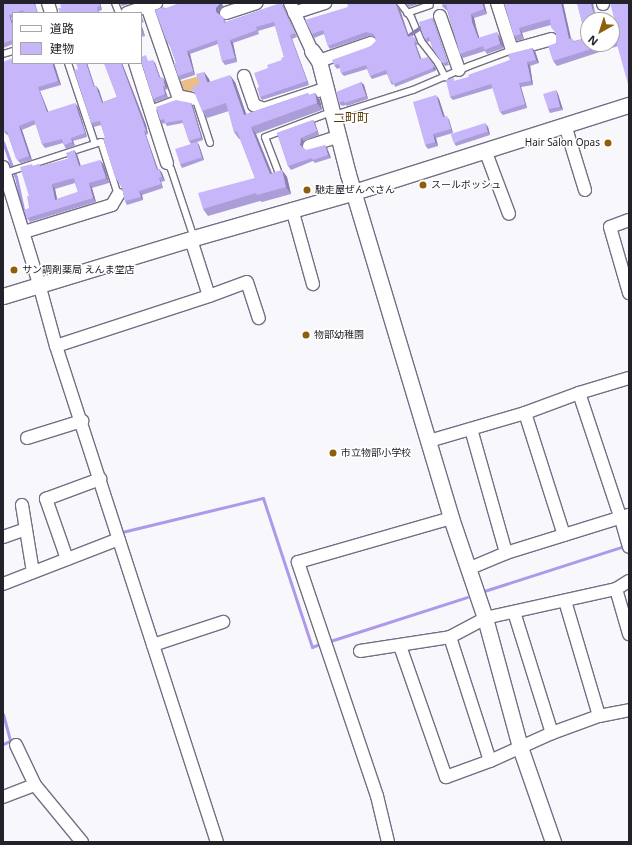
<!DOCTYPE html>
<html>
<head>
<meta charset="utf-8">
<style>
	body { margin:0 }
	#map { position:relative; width:632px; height:845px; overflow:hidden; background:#f8f7fc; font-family:"Noto Sans","Noto Sans JP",sans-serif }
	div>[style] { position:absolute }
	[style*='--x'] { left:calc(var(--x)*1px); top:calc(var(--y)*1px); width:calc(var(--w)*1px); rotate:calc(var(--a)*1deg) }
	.green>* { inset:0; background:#eabe86 }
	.stream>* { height:3px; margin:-1.5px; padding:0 1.5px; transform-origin:1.5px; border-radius:1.5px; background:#ad99eb }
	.roads { filter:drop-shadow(1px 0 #736f83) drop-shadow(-1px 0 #736f83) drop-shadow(0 1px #736f83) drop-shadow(0 -1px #736f83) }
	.service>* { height:6px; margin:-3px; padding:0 3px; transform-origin:3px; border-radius:3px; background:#fff }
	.minor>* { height:12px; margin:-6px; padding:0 6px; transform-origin:6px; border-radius:6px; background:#fff }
	.tertiary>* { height:15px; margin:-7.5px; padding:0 7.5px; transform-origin:7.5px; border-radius:7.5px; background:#fff }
	.wall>* { inset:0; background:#ab9dd7 }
	.shaded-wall>* { inset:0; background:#8b80af; transform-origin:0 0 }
	.building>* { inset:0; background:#c7b7fa; transform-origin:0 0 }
	.dots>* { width:11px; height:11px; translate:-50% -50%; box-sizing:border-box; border:2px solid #fff; border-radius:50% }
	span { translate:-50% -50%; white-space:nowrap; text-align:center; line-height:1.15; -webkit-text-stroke:3px #fff; paint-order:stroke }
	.poi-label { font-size:10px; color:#232129 }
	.right { translate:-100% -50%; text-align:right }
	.left { translate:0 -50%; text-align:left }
	.quarter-label { font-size:12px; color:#593800 }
	.frame { position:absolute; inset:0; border:4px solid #232129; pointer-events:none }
	.legend { position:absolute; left:12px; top:12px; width:130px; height:52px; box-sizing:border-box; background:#fff; border:1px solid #a7a6a9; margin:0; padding:5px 7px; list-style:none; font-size:12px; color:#232129 }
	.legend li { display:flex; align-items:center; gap:8px; height:20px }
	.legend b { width:20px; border:1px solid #a7a6a9 }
	.north { position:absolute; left:580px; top:12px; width:40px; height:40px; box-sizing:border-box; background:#fff; border:1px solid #a7a6a9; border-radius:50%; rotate:219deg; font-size:11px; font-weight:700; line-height:16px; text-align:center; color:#232129 }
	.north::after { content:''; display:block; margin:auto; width:14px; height:18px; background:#8f5e0b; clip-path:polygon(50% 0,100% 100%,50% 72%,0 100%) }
</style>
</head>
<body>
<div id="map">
	<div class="green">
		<i style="clip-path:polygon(199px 76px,202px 88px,187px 93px,181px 90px,178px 82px)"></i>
	</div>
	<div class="stream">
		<i style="--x:3;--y:142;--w:37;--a:70"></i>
		<i style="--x:16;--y:177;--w:47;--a:77.7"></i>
		<i style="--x:122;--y:532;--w:145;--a:-13.6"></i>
		<i style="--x:263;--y:498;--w:157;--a:71.8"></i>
		<i style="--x:312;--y:647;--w:11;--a:-22"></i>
		<i style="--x:484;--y:591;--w:147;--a:-17.8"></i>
		<i style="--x:327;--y:642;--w:147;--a:-17.8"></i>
		<i style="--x:3;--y:714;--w:28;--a:75"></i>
		<i style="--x:10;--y:741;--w:8;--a:157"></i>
	</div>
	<div class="roads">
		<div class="service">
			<i style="--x:115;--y:3;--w:11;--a:68"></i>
			<i style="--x:400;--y:3;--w:18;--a:52"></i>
			<i style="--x:411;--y:17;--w:26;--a:67"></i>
			<i style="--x:421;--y:41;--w:28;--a:52"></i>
			<i style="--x:438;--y:63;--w:16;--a:63"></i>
			<i style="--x:407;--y:13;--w:24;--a:-19"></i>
			<i style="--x:3;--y:54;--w:10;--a:-17"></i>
			<i style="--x:68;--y:63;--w:85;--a:71.6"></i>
			<i style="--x:192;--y:99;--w:6;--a:39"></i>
			<i style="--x:197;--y:103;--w:42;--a:72"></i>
			<i style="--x:150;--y:109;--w:26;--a:-21"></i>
			<i style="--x:174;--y:100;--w:6;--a:-45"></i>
			<i style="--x:334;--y:115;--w:83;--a:-17.6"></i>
			<i style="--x:413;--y:90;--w:61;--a:-23.2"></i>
			<i style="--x:469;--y:66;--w:46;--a:-20.4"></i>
			<i style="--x:167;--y:163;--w:7;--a:56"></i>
			<i style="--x:171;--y:169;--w:73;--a:71.6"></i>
			<i style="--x:278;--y:171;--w:36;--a:-111"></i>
			<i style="--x:265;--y:137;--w:71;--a:-20.7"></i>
			<i style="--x:5;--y:173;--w:101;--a:-17.9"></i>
			<i style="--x:101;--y:142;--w:56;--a:72.2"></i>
		</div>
		<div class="minor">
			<i style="--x:48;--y:3;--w:10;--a:73"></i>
			<i style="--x:290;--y:3;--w:53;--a:65.4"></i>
			<i style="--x:497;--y:3;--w:49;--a:72.3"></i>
			<i style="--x:512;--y:50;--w:41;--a:-15.4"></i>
			<i style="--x:603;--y:3;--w:1;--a:90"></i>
			<i style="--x:147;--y:6;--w:95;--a:71"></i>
			<i style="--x:178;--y:96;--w:14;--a:12"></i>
			<i style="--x:127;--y:13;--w:31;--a:-19"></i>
			<i style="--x:226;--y:13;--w:32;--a:-18"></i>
			<i style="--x:294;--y:13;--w:33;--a:-18"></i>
			<i style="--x:440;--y:16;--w:57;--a:70.6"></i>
			<i style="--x:319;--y:61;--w:55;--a:-19.1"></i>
			<i style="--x:135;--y:63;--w:105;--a:72.3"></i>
			<i style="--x:244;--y:76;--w:31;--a:71"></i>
			<i style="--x:254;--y:105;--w:11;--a:22"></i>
			<i style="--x:264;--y:109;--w:66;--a:-18.4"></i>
			<i style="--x:565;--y:125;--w:68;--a:72.9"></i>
			<i style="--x:309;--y:146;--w:32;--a:-18"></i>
			<i style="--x:485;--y:150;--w:68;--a:69.4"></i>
			<i style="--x:3;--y:167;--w:122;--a:72.9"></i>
			<i style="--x:39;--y:284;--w:64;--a:74.7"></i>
			<i style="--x:56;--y:346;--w:521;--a:72.02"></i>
			<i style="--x:292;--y:209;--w:78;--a:74.4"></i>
			<i style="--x:629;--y:220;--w:20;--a:160"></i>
			<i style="--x:610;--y:227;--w:69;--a:73.9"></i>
			<i style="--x:24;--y:232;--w:92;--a:-17.1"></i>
			<i style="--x:112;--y:205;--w:12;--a:-59"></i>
			<i style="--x:209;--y:296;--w:40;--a:-20.2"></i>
			<i style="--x:247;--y:282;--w:38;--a:72"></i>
			<i style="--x:56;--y:346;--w:161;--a:-18.1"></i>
			<i style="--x:209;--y:296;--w:52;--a:-107.7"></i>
			<i style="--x:193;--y:246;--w:8;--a:-83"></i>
			<i style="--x:579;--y:393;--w:133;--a:71.6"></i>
			<i style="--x:621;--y:519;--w:29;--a:74"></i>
			<i style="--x:525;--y:413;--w:128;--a:72.3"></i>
			<i style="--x:471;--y:429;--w:129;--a:74.2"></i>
			<i style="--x:27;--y:438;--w:58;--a:-17.2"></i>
			<i style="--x:429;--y:441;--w:100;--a:-16.3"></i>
			<i style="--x:525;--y:413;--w:58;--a:-20.3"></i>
			<i style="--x:579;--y:393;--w:52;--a:-16.7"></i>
			<i style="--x:22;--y:505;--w:68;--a:80.7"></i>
			<i style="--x:3;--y:537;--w:24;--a:-19"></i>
			<i style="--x:67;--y:559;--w:64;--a:-109.3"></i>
			<i style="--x:46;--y:499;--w:58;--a:-20.3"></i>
			<i style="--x:468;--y:569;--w:41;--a:-22.8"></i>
			<i style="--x:506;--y:553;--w:129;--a:-17.2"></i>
			<i style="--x:3;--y:584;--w:124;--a:-21.2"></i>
			<i style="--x:616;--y:589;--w:47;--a:73.9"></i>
			<i style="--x:565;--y:601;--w:120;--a:73.5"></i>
			<i style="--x:514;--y:612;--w:127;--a:72.6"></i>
			<i style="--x:450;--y:637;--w:130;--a:72.1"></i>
			<i style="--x:153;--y:645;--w:74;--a:-18.2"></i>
			<i style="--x:400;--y:646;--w:139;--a:70.7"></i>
			<i style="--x:446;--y:777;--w:47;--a:-20"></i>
			<i style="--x:490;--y:761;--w:68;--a:-24.3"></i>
			<i style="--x:552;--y:733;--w:50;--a:-19.9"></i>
			<i style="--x:599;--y:716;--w:31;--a:-11"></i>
			<i style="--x:360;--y:651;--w:91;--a:-8.8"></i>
			<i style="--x:450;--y:637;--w:40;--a:-28"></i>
			<i style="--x:485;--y:618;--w:134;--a:-12.5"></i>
			<i style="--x:616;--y:589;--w:15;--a:-32"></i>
			<i style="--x:16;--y:745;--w:44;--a:64.6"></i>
			<i style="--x:35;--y:785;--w:74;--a:50.5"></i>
			<i style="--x:3;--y:797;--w:34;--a:-21"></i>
			<i style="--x:388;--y:842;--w:47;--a:-103.4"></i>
			<i style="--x:377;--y:796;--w:247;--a:-108.7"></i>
			<i style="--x:298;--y:562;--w:159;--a:-16"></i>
		</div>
		<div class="tertiary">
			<i style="--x:312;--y:51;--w:12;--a:55"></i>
			<i style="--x:319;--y:61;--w:117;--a:75.6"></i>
			<i style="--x:348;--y:174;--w:359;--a:73.3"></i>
			<i style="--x:451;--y:518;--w:106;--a:71.2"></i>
			<i style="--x:485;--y:618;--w:134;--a:74.8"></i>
			<i style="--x:520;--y:747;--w:101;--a:70.8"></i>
			<i style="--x:3;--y:296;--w:200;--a:-16.9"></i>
			<i style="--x:194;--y:238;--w:166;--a:-16"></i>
			<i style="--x:354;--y:192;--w:288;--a:-17.6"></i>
		</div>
	</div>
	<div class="wall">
		<i style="clip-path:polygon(3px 3px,35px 3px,38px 13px,13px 13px,13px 18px,11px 18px,13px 24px,13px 44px,3px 48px)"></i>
		<i style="clip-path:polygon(100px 3px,102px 10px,99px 11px,100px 13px,60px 13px,61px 8px)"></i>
		<i style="clip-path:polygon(120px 3px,133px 3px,122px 6px)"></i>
		<i style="clip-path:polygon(281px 3px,283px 6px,297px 37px,292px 39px,309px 85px,262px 100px,260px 97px,259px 87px,268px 68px,282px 60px,284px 57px,275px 26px,258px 31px,259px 34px,233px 43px,237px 62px,225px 65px,222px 61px,218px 44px,190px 54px,195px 75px,180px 80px,178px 76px,176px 63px,170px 46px,166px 40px,163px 7px,165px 8px,223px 6px,219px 11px,219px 14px,225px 20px,226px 22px)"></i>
		<i style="clip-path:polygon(405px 3px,422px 3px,409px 7px)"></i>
		<i style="clip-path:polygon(442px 3px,484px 3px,487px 14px,474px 18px,476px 27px,479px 38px,500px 37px,504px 48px,487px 54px,485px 51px,463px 58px,460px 54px,447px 10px,446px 10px,442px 6px)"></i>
		<i style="clip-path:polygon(504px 3px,563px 3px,571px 38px,574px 41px,586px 38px,585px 34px,577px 3px,593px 3px,597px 20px,588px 20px,588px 44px,612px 44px,612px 30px,617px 29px,629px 3px,629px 84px,618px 46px,557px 66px,553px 61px,556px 43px,556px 33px,551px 27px,551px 25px,522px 33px,524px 39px,517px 41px,514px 36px)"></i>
		<i style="clip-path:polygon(396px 4px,400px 10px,409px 36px,415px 38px,418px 45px,416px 45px,421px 59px,436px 69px,435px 71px,395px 87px,394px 84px,392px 85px,390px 81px,387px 74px,372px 79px,370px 76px,367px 69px,344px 76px,341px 73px,340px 68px,337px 69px,334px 65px,371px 46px,376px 41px,375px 37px,369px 36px,330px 49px,328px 46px,324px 34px,314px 38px,312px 34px,348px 7px)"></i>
		<i style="clip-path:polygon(141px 15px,144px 22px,141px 23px)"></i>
		<i style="clip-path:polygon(434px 21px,449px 65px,445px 66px,433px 49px,430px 41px,427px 42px,423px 35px)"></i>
		<i style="clip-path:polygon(141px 24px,145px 36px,141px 37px)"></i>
		<i style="clip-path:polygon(532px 48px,535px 51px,539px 63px,530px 66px,533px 85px,521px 87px,527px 108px,503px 115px,500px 112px,493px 88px,453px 100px,450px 97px,455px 81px,469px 77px,510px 60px)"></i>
		<i style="clip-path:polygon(149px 59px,149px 61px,155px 63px,160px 77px,163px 78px,165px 81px,168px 89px,165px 90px,168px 98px,155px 102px,153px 99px)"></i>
		<i style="clip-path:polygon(54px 63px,61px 85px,40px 91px,48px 112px,78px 107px,87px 137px,73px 141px,75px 146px,66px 149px,63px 143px,45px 148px,42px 144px,36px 124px,22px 130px,32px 160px,21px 163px,19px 162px,16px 158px,8px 135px,7px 135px,4px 132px)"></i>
		<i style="clip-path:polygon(87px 63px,95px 87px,96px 86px,99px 90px,103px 102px,117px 97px,104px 63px,122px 63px,146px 125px,148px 134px,146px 135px,158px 169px,159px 169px,162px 173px,165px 181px,161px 182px,163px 188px,142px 195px,143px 200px,127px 205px,125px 201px,122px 188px,101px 125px,94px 127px,91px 123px,78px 69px)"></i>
		<i style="clip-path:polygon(204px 72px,209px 79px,210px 82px,235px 82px,246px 114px,308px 93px,309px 95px,315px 93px,320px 100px,322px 110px,256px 134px,272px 173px,282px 170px,287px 177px,291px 194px,262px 202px,260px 201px,208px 216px,203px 209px,255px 178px,240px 139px,239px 139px,234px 132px,229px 111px,207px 118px,202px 111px)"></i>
		<i style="clip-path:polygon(361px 82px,364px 85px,368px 99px,347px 106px,346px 105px,342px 106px,339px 103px)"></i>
		<i style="clip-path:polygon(556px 90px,558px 94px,563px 110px,550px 113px,548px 109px)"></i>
		<i style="clip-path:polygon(439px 99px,445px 117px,449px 120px,453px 133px,436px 138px,438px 146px,428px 149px,425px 145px)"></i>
		<i style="clip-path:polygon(191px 103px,193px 106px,203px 140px,197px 142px,199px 145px,204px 160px,182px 168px,180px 164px,195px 143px,191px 144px,189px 141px,183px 123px,167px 126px,165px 123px,162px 124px,160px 120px)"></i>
		<i style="clip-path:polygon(313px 120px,315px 123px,319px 135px,304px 141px,302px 147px,306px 150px,327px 148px,331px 158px,315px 163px,313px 161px,291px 170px,288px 166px,277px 133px)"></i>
		<i style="clip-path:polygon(488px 127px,490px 135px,456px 146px,454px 143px)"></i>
		<i style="clip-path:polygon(evenodd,74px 150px,77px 154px,81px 166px,104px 165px,109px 183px,92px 188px,96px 202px,30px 222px,27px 218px,29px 208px,33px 166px,39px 164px,40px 166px,45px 165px,68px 159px,74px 150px,75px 183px,78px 192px,57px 199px,55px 189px,75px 183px)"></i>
	</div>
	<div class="shaded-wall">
		<i style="left:34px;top:3px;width:1px;height:10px"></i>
		<i style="clip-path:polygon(99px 3px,100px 3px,102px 10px,100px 6px)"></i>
		<i style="clip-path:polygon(220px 3px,222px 3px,223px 6px,219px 11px,219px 15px,216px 12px,216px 8px)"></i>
		<i style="clip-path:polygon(281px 3px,283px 6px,297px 37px,295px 33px)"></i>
		<i style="clip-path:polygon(482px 3px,484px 3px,487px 14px,484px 9px)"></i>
		<i style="clip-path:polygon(561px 3px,563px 3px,572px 44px,569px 39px)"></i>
		<i style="left:591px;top:3px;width:2px;height:17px"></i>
		<i style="clip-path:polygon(397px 7px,400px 10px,410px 40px,408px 37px)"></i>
		<i style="clip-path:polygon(471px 14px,474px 18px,476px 27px,481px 43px,478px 38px,472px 22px)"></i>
		<i style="clip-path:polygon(9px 15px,11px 18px,13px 24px,13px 28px)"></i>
		<i style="left:432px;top:18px;width:4px;height:46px;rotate:56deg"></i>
		<i style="clip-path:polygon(141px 24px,145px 36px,141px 28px)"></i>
		<i style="clip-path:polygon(519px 28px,522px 33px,524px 39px,521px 34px)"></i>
		<i style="clip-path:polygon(497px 32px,500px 37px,504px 48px,500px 44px)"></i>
		<i style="clip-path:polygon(290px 35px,292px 39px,309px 85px,307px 81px)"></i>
		<i style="clip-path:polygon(230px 40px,233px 43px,237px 62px,235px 58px)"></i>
		<i style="clip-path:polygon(414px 42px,416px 45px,423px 63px,420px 59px)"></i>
		<i style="clip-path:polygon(532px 48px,535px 51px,539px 63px,536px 60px)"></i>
		<i style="clip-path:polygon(187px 51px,190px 54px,195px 75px,193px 71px)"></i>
		<i style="clip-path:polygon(428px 57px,436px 69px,435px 71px,433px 68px)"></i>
		<i style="clip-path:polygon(153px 60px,155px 63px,161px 80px,159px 77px)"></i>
		<i style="clip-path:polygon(527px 62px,530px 66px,533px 85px,531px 81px)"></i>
		<i style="clip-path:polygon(52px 63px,54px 63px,61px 85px,58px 81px)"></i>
		<i style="clip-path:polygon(86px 63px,87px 63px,96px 91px,94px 87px)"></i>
		<i style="clip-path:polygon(121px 63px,122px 63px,146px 125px,148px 134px,146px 131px)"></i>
		<i style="clip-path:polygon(204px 72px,209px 79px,212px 89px,207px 82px)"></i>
		<i style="clip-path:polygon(230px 75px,235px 82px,249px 122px,244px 115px)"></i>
		<i style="clip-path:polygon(163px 78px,165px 81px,168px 89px,165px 86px)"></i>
		<i style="clip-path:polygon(361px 82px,364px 85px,368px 99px,366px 96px)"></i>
		<i style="clip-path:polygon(519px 83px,521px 87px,527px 108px,525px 104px)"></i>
		<i style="clip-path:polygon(96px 86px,99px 90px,104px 106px,102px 103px)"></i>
		<i style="clip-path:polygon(163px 86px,165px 90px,168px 98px,165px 94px)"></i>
		<i style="clip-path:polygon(38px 87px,40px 91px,50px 116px,47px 112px)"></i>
		<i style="clip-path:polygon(556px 90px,558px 94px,563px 110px,560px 107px)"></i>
		<i style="clip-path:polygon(315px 93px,320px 100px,322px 110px,317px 103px)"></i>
		<i style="clip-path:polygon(436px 95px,439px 99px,446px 121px,443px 117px)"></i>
		<i style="clip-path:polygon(75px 103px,78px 107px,87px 137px,85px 133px)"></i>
		<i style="clip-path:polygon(191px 103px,193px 106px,203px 140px,201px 137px)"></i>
		<i style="clip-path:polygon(447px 116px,449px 120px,453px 133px,451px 129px)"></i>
		<i style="clip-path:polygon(313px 120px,315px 123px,319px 135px,317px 131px)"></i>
		<i style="clip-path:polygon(485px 123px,488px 127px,490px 135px,488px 132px)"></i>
		<i style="clip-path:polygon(19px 126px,22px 130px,32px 160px,29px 156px)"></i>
		<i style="clip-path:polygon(251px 127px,256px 134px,275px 181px,270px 174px)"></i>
		<i style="clip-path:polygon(144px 131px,146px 135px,159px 173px,157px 170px)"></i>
		<i style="clip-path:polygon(433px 134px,436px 138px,438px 146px,435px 142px)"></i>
		<i style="clip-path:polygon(71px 138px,73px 141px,75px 146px,72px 142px)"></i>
		<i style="clip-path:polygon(301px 138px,304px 141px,302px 149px,300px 145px)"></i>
		<i style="clip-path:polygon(197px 142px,199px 145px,204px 160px,202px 157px)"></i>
		<i style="clip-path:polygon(325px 145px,327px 148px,331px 158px,328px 155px)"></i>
		<i style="clip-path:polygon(74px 150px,77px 154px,82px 171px,79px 166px)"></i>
		<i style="clip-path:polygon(100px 160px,104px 165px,109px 183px,106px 178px)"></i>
		<i style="clip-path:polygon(159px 169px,162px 173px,165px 181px,162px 177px)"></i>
		<i style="clip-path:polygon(282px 170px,287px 177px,291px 194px,286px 187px)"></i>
		<i style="clip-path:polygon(159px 178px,161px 182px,163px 188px,161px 184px)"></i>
		<i style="clip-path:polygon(89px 183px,92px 188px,96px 202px,93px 198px)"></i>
		<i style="clip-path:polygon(52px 184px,55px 189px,58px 204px,55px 200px)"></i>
		<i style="clip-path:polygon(139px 191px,142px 195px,143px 200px,141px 197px)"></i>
	</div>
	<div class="building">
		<i style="clip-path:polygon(3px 3px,34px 3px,37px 13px,24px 13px,23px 10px,9px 15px,13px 28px,13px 40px,3px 43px)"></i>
		<i style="clip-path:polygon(60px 3px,99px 3px,100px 6px,97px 7px,98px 13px,60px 13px,58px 8px,61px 8px)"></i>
		<i style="clip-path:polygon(179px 3px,220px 3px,216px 8px,216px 12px,223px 17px,224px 23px,281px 3px,295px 33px,290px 35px,307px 81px,260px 97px,257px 88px,259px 87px,254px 73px,268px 68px,267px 65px,282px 60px,281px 58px,284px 57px,274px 22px,256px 27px,257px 30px,230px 40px,235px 58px,222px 61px,217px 40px,187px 51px,193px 71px,178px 76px,174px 64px,176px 63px,170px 45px,166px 40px,155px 10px,163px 7px,164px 9px)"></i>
		<i style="clip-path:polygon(347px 3px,395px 3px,397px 7px,408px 37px,412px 35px,416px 41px,414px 42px,420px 59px,428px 57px,434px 66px,433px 68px,393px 84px,392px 81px,390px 81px,386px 70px,370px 76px,366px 65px,341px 73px,339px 64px,334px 65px,332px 60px,371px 46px,376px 41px,374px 34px,366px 32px,328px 46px,323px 30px,312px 34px,305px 20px,348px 7px)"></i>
		<i style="clip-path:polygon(442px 3px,482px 3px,484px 9px,471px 14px,472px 22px,478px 38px,497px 32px,500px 44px,484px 50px,483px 46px,460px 54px,446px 4px,442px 6px)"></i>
		<i style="clip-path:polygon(504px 3px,561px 3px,569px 39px,572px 38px,573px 42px,586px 38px,585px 34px,577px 3px,591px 3px,595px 20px,588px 20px,588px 44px,607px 44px,553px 61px,548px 46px,556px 43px,556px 33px,551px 27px,550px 19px,519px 28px,521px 34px,514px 36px)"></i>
		<i style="clip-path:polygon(610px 3px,629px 3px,629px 83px,628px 84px,616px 41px,612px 42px,612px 30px,617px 29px)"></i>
		<i style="clip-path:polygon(432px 18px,447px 62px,442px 63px,433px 49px,429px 37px,425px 39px,423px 35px,419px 22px)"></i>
		<i style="clip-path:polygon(532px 48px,536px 60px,527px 62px,531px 81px,519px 83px,525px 104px,500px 112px,491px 84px,450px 97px,446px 80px,454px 78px,454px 81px,469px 77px,468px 75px,510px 60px,508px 54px)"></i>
		<i style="clip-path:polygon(146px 55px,148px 61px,153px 60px,159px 77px,163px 78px,165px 86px,163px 86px,165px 94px,153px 99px,141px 61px,141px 57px)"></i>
		<i style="clip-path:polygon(13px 58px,13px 63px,52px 63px,58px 81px,38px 87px,47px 112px,75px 103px,85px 133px,71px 138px,72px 142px,64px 145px,62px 139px,42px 144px,34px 120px,19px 126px,29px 156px,18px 160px,16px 158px,7px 131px,4px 132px,3px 128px,3px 62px)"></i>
		<i style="clip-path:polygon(76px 63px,86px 63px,94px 87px,96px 86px,102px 103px,117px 97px,104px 63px,121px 63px,143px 122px,146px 131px,144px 131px,157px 170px,159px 169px,162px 177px,159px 178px,161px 184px,139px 191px,141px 197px,125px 201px,122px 188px,115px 177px,103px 138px,105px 137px,100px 121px,91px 123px,74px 70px,78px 69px)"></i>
		<i style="clip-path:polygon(204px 72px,207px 82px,209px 82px,230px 75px,244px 115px,308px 93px,309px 95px,315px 93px,317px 103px,251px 127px,270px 174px,282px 170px,286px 187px,257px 195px,256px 193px,203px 209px,198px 193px,255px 178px,237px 131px,234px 132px,226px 103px,202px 111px,192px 87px,200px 84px,196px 74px)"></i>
		<i style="clip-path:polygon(361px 82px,366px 96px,344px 103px,344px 101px,339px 103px,336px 92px)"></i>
		<i style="clip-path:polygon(556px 90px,560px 107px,548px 109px,543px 94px)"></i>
		<i style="clip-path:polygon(436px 95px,443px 117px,447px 116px,451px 129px,433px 134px,435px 142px,425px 145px,413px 102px)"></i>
		<i style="clip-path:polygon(176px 100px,191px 103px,201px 137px,189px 141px,182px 120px,165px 123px,164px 119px,160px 120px,156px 107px)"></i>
		<i style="clip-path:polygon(313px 120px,317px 131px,301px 138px,300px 145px,306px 150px,325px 145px,328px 155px,313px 160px,312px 158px,288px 166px,277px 133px)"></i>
		<i style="left:485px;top:123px;width:9px;height:36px;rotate:72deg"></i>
		<i style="left:197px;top:142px;width:16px;height:23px;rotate:72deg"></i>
		<i style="clip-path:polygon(evenodd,74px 150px,79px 166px,100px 160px,106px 178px,89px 183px,93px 198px,27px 218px,24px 210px,29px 208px,27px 196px,29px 196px,20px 167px,32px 164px,33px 166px,39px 164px,40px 166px,45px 165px,68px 159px,66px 153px,74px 150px,74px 178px,78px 192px,55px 200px,52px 184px,74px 178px)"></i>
	</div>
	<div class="dots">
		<i style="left:608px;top:143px;background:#8f5e0b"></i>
		<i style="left:423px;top:185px;background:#8f5e0b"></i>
		<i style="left:307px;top:190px;background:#8f5e0b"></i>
		<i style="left:14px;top:270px;background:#8f5e0b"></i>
		<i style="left:306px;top:335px;background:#8f5e0b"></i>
		<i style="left:333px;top:453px;background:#8f5e0b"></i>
	</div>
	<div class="poi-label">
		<span class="right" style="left:600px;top:143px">Hair Salon Opas</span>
		<span class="left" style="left:431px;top:185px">スールポッシュ</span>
		<span class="left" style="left:315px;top:190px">馳走屋ぜんべさん</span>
		<span class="left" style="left:22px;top:270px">サン調剤薬局 えんま堂店</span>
		<span class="left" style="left:314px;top:335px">物部幼稚園</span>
		<span class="left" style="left:341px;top:453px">市立物部小学校</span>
	</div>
	<div class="quarter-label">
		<span style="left:351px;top:118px">二町町</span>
	</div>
	<div class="frame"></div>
	<ul class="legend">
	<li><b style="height:5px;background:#fff"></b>道路</li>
	<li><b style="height:11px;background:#c7b7fa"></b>建物</li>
	</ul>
	<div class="north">N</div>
</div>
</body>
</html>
